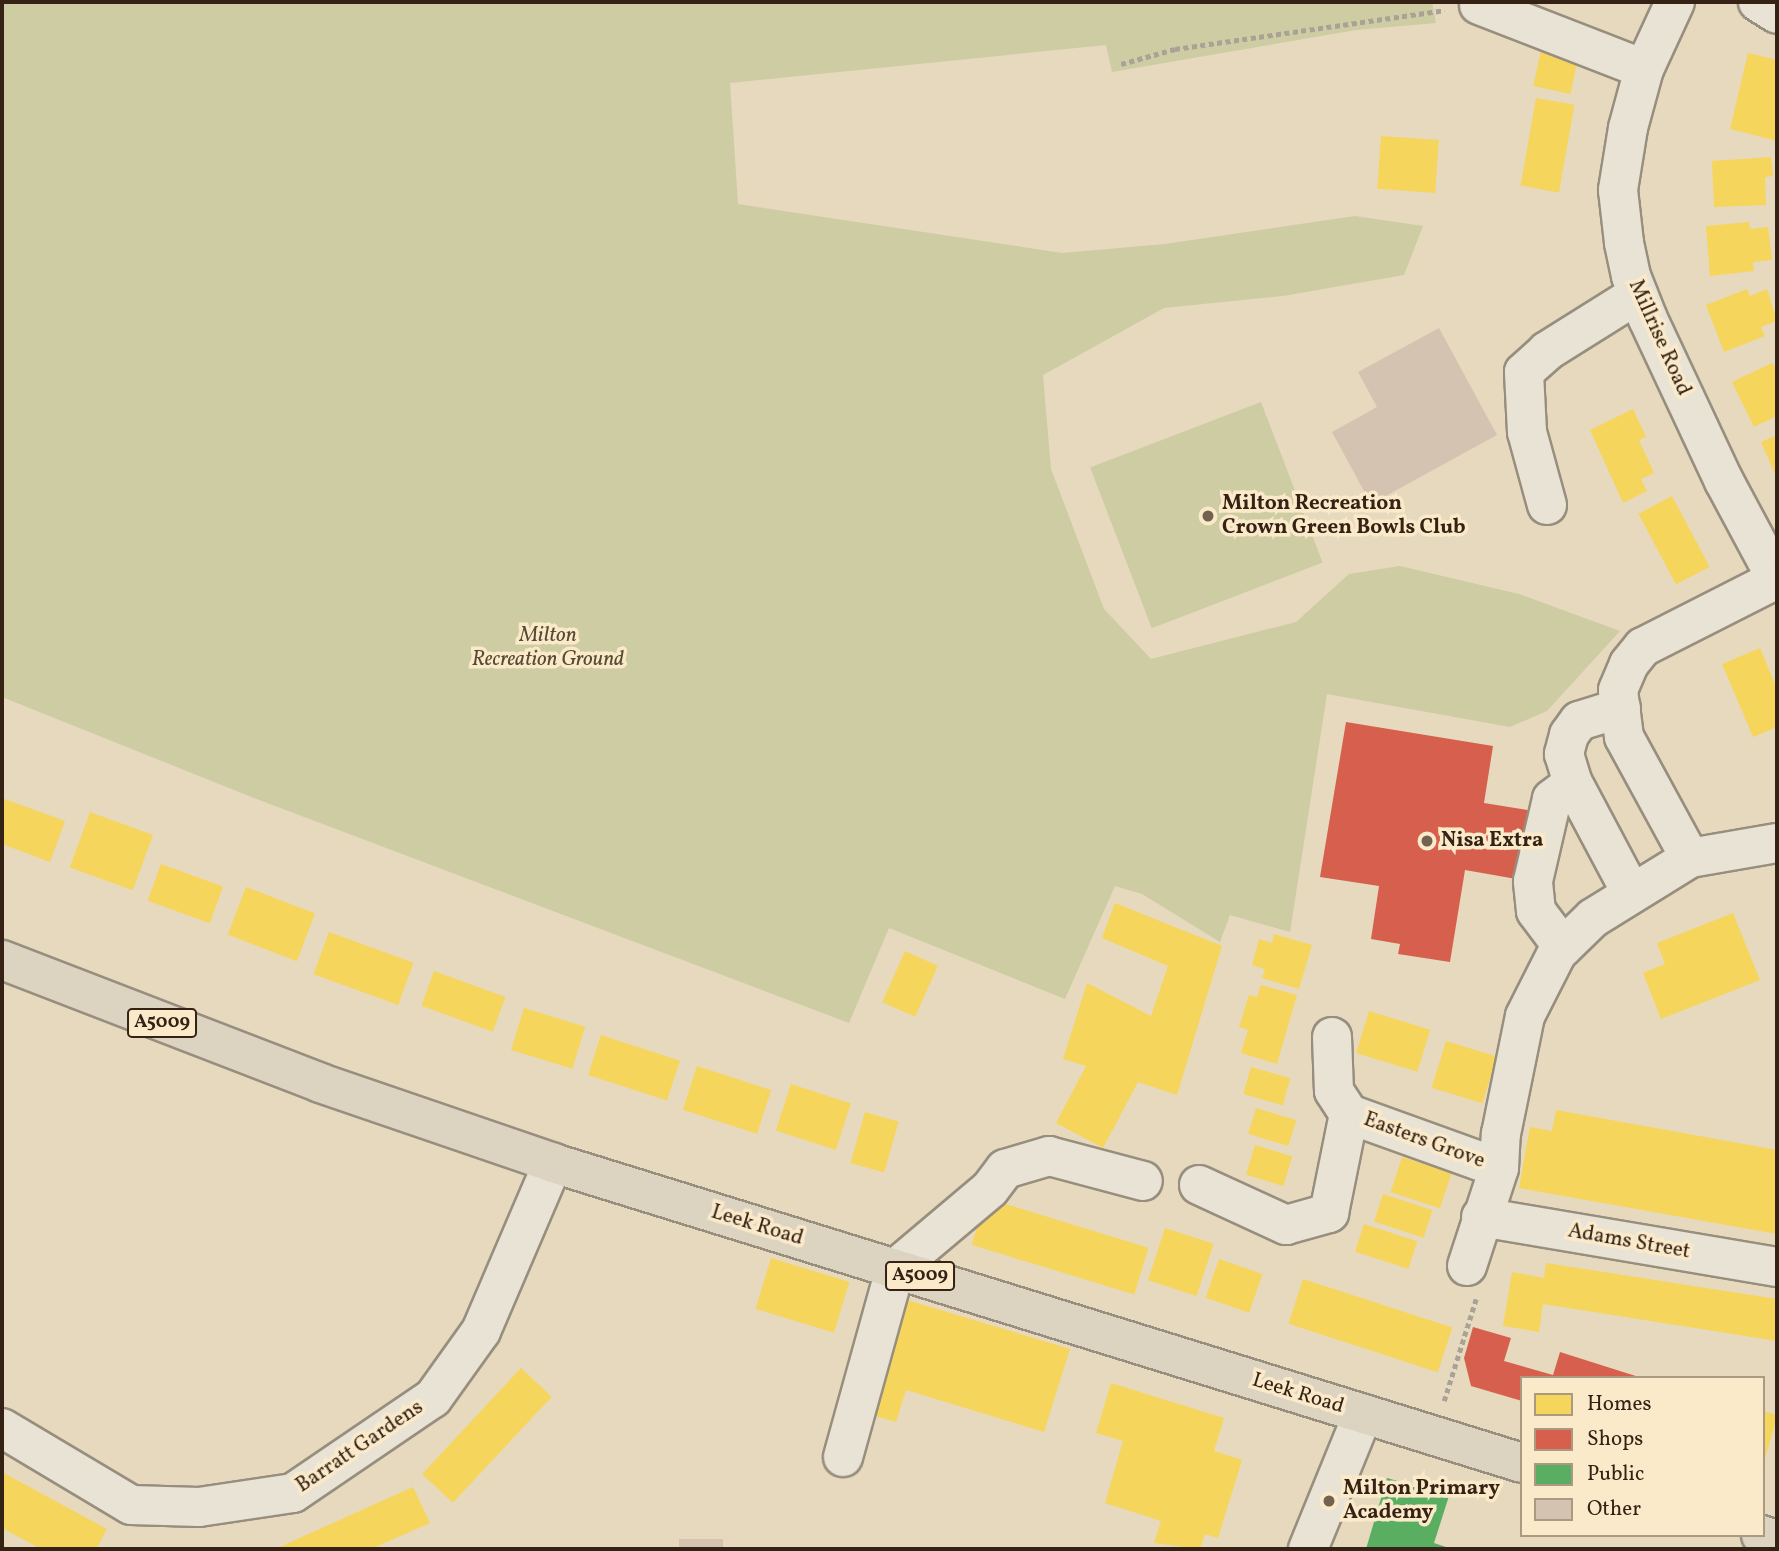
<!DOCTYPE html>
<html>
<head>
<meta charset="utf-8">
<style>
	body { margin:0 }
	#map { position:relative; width:1779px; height:1551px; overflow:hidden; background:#e6d9be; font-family:Vollkorn,serif }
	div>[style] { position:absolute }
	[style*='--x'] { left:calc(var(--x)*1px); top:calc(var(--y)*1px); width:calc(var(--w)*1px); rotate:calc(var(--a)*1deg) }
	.green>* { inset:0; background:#cecca2; transform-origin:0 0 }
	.homes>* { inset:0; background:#f6d55c; transform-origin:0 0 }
	.shops>* { inset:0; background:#d6604d }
	.public>* { inset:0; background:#5aae61 }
	.building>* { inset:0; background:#d4c3b0; transform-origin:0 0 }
	.path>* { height:4.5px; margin-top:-2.25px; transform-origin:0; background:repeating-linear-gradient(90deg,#a9a296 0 5px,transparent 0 8.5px) }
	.roads { filter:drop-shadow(2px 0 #988e7e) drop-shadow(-2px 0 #988e7e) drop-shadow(0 2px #988e7e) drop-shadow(0 -2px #988e7e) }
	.minor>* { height:38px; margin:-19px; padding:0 19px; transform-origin:19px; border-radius:19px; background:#e9e3d6 }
	.major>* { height:38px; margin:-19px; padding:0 19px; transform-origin:19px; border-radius:19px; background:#ddd3c1 }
	.dots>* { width:19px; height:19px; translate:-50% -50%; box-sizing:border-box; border:4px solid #faeaca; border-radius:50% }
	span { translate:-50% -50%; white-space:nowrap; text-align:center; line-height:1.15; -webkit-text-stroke:7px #faeaca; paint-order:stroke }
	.shield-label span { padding:2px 5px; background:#faeaca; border:2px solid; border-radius:5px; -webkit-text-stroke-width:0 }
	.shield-label { font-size:19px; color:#352215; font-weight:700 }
	.street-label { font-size:21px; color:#352215 }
	.poi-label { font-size:21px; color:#352215; font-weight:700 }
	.left { translate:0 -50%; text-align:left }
	.park-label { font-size:21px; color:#564a32; font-style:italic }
	.frame { position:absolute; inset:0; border:4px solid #352215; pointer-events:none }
	.legend { position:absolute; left:1520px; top:1376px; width:245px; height:161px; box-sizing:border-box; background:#faeaca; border:2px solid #ab9a82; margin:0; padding:9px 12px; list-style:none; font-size:21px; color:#352215 }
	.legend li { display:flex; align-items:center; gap:14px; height:35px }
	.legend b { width:35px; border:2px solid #ab9a82 }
</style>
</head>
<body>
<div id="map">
	<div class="green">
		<i style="clip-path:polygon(2px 2px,1432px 2px,1436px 23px,1356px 30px,1112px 72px,1106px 45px,730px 83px,738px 204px,1062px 253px,1165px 244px,1355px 216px,1423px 226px,1404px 275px,1283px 296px,1164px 308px,1043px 375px,1051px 469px,1104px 609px,1151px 659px,1296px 622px,1349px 574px,1400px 566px,1519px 594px,1620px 631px,1547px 711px,1510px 727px,1327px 694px,1290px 932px,1230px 915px,1220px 942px,1142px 894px,1115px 886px,1065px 999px,889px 928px,849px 1023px,249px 796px,2px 697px)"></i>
		<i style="left:1261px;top:402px;width:172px;height:183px;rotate:69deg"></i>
	</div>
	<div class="homes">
		<i style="left:1542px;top:45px;width:38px;height:42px;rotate:12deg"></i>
		<i style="clip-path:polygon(1748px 53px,1777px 60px,1777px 141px,1730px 129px)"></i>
		<i style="left:1536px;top:98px;width:39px;height:89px;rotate:10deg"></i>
		<i style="left:1381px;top:136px;width:58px;height:53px;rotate:4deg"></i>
		<i style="clip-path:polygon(1771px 157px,1773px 176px,1765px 177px,1766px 205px,1714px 207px,1712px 161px)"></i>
		<i style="clip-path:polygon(1749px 222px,1750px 229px,1768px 227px,1772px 260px,1753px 262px,1754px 271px,1710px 276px,1706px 226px)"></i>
		<i style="clip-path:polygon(1747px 289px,1750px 296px,1767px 289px,1777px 321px,1761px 327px,1765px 336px,1724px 352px,1706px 305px)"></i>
		<i style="clip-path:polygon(1772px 363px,1777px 369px,1777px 416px,1754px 427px,1732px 382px)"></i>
		<i style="clip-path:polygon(1633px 409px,1646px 437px,1639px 440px,1654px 473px,1641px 479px,1647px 491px,1623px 503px,1590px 430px)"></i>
		<i style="clip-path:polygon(1777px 435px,1777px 479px,1761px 442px)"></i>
		<i style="left:1672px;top:496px;width:80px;height:38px;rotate:62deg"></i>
		<i style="clip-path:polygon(1760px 648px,1777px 689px,1777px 727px,1753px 737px,1722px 664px)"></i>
		<i style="clip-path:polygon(2px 798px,65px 821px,50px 862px,2px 844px)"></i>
		<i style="left:90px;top:812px;width:67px;height:59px;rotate:20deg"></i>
		<i style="left:161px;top:864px;width:66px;height:39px;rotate:20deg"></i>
		<i style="left:246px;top:887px;width:74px;height:51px;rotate:21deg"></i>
		<i style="clip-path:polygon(1115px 903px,1222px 946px,1177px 1095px,1138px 1082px,1103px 1148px,1056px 1123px,1086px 1066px,1063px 1059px,1087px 983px,1151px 1016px,1168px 966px,1102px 938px)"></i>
		<i style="clip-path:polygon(1733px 913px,1760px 980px,1661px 1019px,1643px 973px,1665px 964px,1657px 943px)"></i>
		<i style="left:329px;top:932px;width:90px;height:45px;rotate:20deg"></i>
		<i style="clip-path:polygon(1274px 934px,1312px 945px,1299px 989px,1262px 978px,1265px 969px,1252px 965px,1259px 939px,1272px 943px)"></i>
		<i style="left:905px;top:951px;width:36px;height:56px;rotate:24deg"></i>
		<i style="left:434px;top:971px;width:76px;height:37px;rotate:20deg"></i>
		<i style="clip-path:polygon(1261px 985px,1297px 995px,1277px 1064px,1241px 1053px,1248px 1030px,1239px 1027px,1249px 995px,1257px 997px)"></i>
		<i style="left:524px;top:1008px;width:64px;height:44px;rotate:17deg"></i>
		<i style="left:1369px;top:1011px;width:64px;height:44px;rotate:17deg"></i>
		<i style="left:601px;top:1035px;width:83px;height:42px;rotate:18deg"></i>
		<i style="left:1446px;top:1041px;width:53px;height:49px;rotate:17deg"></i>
		<i style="left:697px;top:1066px;width:78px;height:46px;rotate:18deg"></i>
		<i style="left:1251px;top:1067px;width:41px;height:28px;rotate:16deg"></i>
		<i style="left:791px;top:1084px;width:63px;height:49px;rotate:18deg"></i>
		<i style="left:1256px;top:1108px;width:42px;height:27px;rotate:17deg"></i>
		<i style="clip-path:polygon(1556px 1110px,1777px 1150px,1777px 1234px,1519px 1188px,1530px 1127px,1552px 1131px)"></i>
		<i style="left:865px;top:1112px;width:35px;height:53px;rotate:16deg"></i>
		<i style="left:1255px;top:1145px;width:39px;height:31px;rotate:17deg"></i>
		<i style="left:1402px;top:1157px;width:52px;height:37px;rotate:18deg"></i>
		<i style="left:1383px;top:1194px;width:52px;height:29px;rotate:18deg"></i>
		<i style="left:986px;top:1198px;width:170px;height:49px;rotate:17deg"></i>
		<i style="left:1364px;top:1224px;width:56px;height:29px;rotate:18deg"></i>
		<i style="left:1165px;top:1228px;width:51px;height:55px;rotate:18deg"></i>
		<i style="left:771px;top:1258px;width:82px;height:53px;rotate:17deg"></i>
		<i style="left:1219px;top:1259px;width:46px;height:41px;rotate:19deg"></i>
		<i style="clip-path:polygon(1546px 1263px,1777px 1299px,1777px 1341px,1543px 1304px,1539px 1332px,1503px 1326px,1512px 1272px,1544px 1278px)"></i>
		<i style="left:1303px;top:1279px;width:157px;height:47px;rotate:18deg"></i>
		<i style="clip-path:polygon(907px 1300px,1070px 1349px,1044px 1432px,906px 1390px,896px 1422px,872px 1415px)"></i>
		<i style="left:521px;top:1368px;width:42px;height:145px;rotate:43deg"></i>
		<i style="clip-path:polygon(1111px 1383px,1224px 1418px,1214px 1451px,1242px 1460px,1218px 1538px,1205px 1534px,1200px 1549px,1154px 1543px,1161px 1521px,1105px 1503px,1123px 1441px,1096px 1433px)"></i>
		<i style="left:1763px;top:1411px;width:15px;height:85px;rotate:16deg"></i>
		<i style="clip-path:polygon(2px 1472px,107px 1529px,96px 1549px,41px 1549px,2px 1528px)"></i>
		<i style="clip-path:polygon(413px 1487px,430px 1523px,371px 1549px,275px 1549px)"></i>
	</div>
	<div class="shops">
		<i style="clip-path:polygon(1346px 722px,1493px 746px,1484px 803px,1534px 811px,1522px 880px,1465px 870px,1450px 962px,1398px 954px,1400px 944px,1371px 939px,1379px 886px,1320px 877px)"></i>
		<i style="clip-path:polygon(1473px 1327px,1511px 1338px,1504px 1361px,1553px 1375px,1560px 1352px,1642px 1378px,1522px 1378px,1522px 1401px,1471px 1386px,1464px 1358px)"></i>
	</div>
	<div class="public">
		<i style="clip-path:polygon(1387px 1478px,1449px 1496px,1434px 1543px,1452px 1549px,1366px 1549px)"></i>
	</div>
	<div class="building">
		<i style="clip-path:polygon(1439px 328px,1497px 435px,1371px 504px,1332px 432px,1377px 407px,1358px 372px)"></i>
		<i style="left:679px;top:1539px;width:44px;height:10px"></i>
	</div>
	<div class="path">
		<i style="--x:1121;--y:64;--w:56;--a:-15.5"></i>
		<i style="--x:1175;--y:49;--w:272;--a:-8.2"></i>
		<i style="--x:1444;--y:1401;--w:107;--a:-72.6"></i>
	</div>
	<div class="roads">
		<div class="minor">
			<i style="--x:1675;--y:2;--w:74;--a:114.8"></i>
			<i style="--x:1644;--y:69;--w:61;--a:105.2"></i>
			<i style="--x:1628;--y:128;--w:63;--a:99.2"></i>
			<i style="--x:1618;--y:190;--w:53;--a:83.5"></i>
			<i style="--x:1624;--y:243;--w:34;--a:78"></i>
			<i style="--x:1631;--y:276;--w:46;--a:68.4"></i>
			<i style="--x:1648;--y:319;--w:179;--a:64.9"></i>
			<i style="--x:1724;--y:481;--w:112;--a:61.8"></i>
			<i style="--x:1758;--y:2;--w:22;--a:32"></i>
			<i style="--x:1479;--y:5;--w:177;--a:21.2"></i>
			<i style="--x:1547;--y:505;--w:76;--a:-105.3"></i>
			<i style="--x:1527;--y:432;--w:60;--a:-92.9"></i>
			<i style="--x:1524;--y:372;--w:31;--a:-42"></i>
			<i style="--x:1547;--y:351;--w:107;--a:-32.1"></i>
			<i style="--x:1621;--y:708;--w:44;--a:162.8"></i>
			<i style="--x:1579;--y:721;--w:17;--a:126"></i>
			<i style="--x:1569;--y:735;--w:20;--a:105"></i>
			<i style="--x:1564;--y:754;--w:30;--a:73"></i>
			<i style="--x:1573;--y:783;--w:123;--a:62"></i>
			<i style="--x:1690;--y:858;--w:138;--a:-118.6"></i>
			<i style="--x:1624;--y:737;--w:47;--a:-97.3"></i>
			<i style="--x:1618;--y:690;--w:28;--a:-67"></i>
			<i style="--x:1629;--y:664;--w:22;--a:-51"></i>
			<i style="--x:1643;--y:647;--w:150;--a:-26.9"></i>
			<i style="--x:1563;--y:947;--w:45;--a:-126.9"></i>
			<i style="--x:1536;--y:911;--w:30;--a:-96"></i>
			<i style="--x:1533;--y:881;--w:84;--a:-77"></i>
			<i style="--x:1552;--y:799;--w:26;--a:-37"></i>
			<i style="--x:1332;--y:1037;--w:54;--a:87.9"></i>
			<i style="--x:1334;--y:1091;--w:27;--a:57"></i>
			<i style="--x:1349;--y:1114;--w:159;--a:19.8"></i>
			<i style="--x:1199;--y:1185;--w:96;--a:24.7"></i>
			<i style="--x:1286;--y:1225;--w:45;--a:-15.6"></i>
			<i style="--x:1329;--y:1213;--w:101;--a:-78.6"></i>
			<i style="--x:1481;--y:1217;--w:300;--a:9.6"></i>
			<i style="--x:1467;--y:1266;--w:103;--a:-71.9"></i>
			<i style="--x:1499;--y:1168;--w:34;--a:-87"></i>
			<i style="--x:1501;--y:1134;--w:120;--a:-78.5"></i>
			<i style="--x:1525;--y:1016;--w:71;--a:-63.1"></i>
			<i style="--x:1557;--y:953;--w:50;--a:-44.2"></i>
			<i style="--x:1593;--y:918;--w:114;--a:-31.7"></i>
			<i style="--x:1690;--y:858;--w:88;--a:-9.8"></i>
			<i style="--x:2;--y:1428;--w:150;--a:30.8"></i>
			<i style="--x:131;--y:1505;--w:68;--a:1.7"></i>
			<i style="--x:199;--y:1507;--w:95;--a:-8.5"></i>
			<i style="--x:293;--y:1493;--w:169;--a:-34.2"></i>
			<i style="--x:433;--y:1398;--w:82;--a:-54.4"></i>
			<i style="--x:481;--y:1331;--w:183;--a:-66.8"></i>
			<i style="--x:843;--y:1457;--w:195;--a:-74.5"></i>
			<i style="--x:895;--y:1269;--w:124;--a:-40.1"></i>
			<i style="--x:990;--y:1189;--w:25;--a:-53"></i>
			<i style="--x:1005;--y:1169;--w:46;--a:-16.5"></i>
			<i style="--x:1049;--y:1156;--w:97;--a:14.9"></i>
			<i style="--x:1308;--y:1549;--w:146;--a:-67.8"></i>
		</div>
		<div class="major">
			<i style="--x:2;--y:960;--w:341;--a:21.1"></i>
			<i style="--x:320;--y:1083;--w:246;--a:18.9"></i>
			<i style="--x:553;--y:1163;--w:1014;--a:17.2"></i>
			<i style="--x:1761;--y:1535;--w:17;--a:17"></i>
		</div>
	</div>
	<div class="dots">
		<i style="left:1208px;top:516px;background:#736250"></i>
		<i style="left:1427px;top:841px;background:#736250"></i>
		<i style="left:1329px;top:1501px;background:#736250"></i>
	</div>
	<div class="shield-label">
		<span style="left:162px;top:1023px">A5009</span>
		<span style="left:920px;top:1276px">A5009</span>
	</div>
	<div class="street-label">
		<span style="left:1659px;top:338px;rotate:66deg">Millrise Road</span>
		<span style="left:1424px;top:1141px;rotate:20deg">Easters Grove</span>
		<span style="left:757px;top:1226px;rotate:17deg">Leek Road</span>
		<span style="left:1629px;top:1242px;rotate:10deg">Adams Street</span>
		<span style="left:1298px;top:1394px;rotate:17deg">Leek Road</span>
		<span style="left:360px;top:1447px;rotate:-34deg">Barratt Gardens</span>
	</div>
	<div class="poi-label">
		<span class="left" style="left:1222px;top:516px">Milton Recreation<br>Crown Green Bowls Club</span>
		<span class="left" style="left:1441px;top:841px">Nisa Extra</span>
		<span class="left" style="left:1343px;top:1501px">Milton Primary<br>Academy</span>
	</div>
	<div class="park-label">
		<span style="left:548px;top:648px">Milton<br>Recreation Ground</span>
	</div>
	<div class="frame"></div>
	<ul class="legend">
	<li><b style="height:19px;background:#f6d55c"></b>Homes</li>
	<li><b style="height:19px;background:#d6604d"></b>Shops</li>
	<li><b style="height:19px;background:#5aae61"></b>Public</li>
	<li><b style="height:19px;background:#d4c3b0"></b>Other</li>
	</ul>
</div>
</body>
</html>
